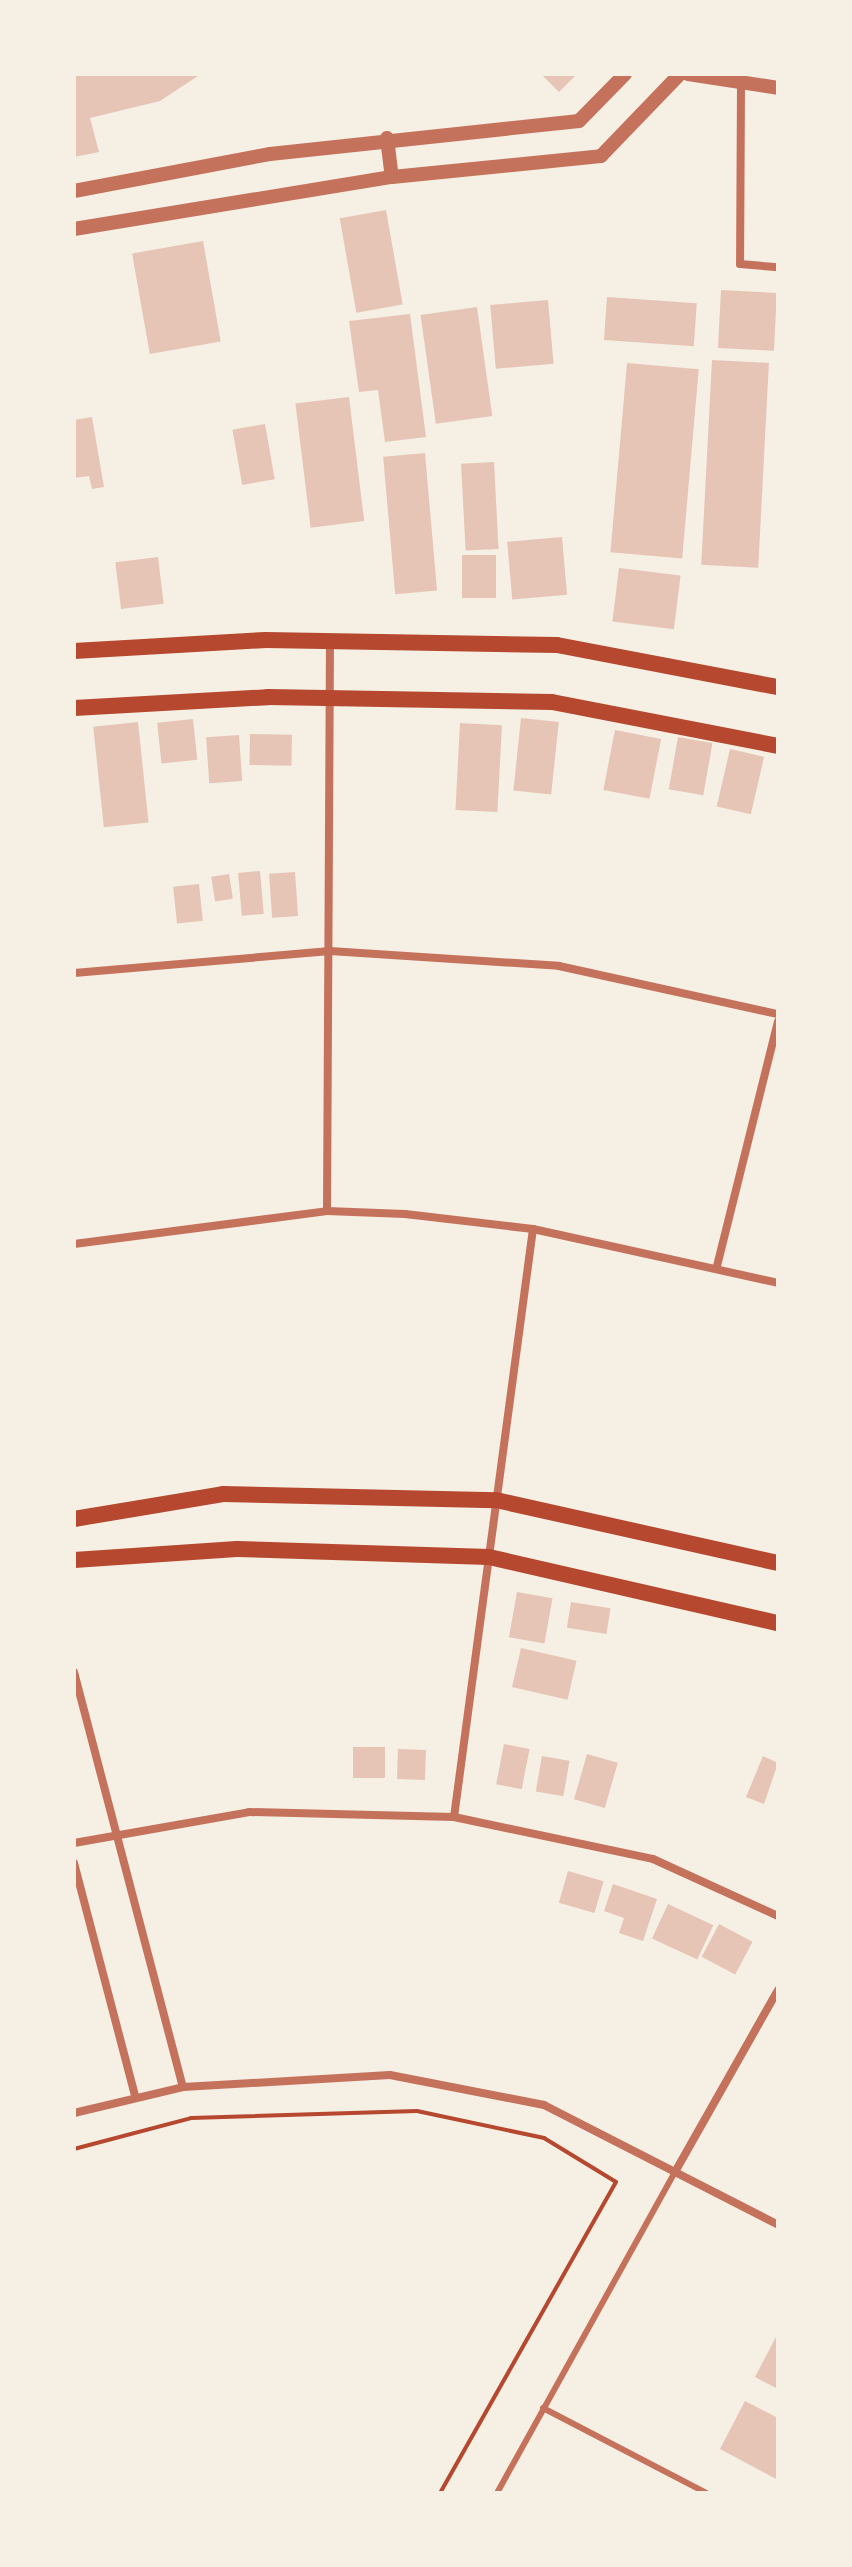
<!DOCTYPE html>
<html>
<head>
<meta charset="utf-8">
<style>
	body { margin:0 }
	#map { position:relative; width:852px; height:2567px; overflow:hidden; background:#f6efe4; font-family:"Crimson Pro",serif }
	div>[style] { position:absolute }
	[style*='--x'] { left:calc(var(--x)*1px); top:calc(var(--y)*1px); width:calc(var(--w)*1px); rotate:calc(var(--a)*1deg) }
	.building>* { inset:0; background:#e6c5b7; transform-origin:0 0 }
	.path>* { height:4px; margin:-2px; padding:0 2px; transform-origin:2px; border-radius:2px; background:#b5482f }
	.service>* { height:6px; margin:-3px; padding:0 3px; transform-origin:3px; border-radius:3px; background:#c5725c }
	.minor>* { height:8px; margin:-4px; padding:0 4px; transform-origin:4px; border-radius:4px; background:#c5725c }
	.tertiary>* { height:14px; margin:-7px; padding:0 7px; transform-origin:7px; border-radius:7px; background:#c5725c }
	.secondary>* { height:16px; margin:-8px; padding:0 8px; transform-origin:8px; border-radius:8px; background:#b5482f }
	span { translate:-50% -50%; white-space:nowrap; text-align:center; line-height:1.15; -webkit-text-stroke:7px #f6efe4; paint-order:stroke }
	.frame { position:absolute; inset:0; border:76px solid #f6efe4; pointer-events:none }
</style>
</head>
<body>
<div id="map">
	<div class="building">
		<i style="clip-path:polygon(74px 74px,201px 74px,160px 101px,90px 118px,99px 152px,74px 157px)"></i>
		<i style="clip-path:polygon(541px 74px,577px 74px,559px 92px)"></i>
		<i style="left:386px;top:210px;width:96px;height:47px;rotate:80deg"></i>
		<i style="left:203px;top:241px;width:102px;height:72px;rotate:80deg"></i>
		<i style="left:721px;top:290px;width:56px;height:58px;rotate:3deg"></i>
		<i style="left:607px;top:297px;width:90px;height:43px;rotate:4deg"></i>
		<i style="left:548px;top:300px;width:64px;height:58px;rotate:85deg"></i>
		<i style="left:477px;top:307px;width:110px;height:57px;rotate:82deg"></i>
		<i style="clip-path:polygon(410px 314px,426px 437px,385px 442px,378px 390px,359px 392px,349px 321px)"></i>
		<i style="left:712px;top:360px;width:57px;height:205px;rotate:3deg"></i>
		<i style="left:627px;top:363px;width:72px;height:190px;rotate:5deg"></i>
		<i style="left:349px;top:397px;width:125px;height:54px;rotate:83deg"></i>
		<i style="clip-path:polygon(92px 417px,104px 487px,92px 489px,89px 476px,74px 478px,74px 420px)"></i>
		<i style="left:265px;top:424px;width:56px;height:33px;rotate:80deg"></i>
		<i style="left:425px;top:453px;width:138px;height:42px;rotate:85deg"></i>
		<i style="left:494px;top:462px;width:87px;height:33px;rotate:87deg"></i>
		<i style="left:562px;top:537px;width:58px;height:55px;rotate:85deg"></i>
		<i style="left:496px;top:555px;width:43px;height:34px;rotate:90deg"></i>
		<i style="left:158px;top:557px;width:47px;height:43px;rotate:83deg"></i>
		<i style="left:619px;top:568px;width:62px;height:54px;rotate:7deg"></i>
		<i style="left:521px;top:718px;width:38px;height:73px;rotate:6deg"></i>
		<i style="left:193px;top:719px;width:41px;height:36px;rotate:84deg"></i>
		<i style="left:138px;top:722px;width:101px;height:45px;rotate:84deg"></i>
		<i style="left:460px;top:723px;width:42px;height:87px;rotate:3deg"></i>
		<i style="left:615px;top:730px;width:47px;height:61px;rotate:11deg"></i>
		<i style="left:250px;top:734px;width:42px;height:31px;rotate:1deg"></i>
		<i style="left:239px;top:735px;width:46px;height:33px;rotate:86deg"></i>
		<i style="left:678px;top:737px;width:35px;height:53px;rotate:10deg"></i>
		<i style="left:730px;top:749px;width:35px;height:59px;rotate:13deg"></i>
		<i style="left:260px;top:871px;width:43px;height:22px;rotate:85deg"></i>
		<i style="left:295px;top:872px;width:44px;height:26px;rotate:86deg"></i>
		<i style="left:229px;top:874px;width:25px;height:18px;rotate:81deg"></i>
		<i style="left:199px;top:884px;width:37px;height:26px;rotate:84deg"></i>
		<i style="left:517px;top:1592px;width:36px;height:46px;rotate:10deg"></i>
		<i style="left:571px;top:1602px;width:40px;height:26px;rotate:9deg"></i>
		<i style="left:521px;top:1648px;width:57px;height:40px;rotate:13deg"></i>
		<i style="left:504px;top:1744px;width:26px;height:41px;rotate:11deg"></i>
		<i style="left:353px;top:1747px;width:32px;height:31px"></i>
		<i style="left:398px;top:1749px;width:28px;height:30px;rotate:2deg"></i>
		<i style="left:587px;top:1754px;width:32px;height:47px;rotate:16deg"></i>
		<i style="left:542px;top:1756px;width:28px;height:36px;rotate:10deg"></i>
		<i style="clip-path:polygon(763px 1756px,778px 1763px,764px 1804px,746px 1797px)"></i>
		<i style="left:568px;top:1871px;width:37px;height:33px;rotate:16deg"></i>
		<i style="clip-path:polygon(613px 1884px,657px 1899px,643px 1941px,619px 1933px,624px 1918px,604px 1911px)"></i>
		<i style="left:668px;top:1904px;width:50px;height:38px;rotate:25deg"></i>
		<i style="left:719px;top:1924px;width:38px;height:37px;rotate:28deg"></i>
		<i style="clip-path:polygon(778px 2333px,778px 2389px,755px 2377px)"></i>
		<i style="clip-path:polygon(745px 2401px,778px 2418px,778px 2480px,720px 2449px)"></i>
	</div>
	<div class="path">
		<i style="--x:74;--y:2149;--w:121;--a:-14.8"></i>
		<i style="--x:191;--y:2118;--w:226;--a:-1.8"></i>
		<i style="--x:417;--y:2111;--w:130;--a:12"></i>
		<i style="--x:544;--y:2138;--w:84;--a:31.4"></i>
		<i style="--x:616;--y:2182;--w:357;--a:119.5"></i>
	</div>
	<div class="service">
		<i style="--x:543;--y:2408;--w:184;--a:27.5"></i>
		<i style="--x:497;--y:2493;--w:367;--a:-61"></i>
	</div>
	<div class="minor">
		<i style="--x:741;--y:85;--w:179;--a:90.3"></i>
		<i style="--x:740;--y:264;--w:38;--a:5"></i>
		<i style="--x:74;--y:973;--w:257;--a:-4.9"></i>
		<i style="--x:330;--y:951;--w:229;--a:3.7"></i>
		<i style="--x:559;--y:966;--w:224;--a:12.4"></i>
		<i style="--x:327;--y:1211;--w:569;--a:-89.7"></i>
		<i style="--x:74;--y:1244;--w:255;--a:-7.4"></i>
		<i style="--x:327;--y:1211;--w:78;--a:2.2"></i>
		<i style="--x:405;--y:1214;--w:129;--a:6.7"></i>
		<i style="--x:533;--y:1229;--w:251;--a:12.4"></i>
		<i style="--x:717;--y:1266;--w:252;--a:-76"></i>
		<i style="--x:74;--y:1672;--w:429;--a:75.3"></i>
		<i style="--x:454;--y:1817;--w:593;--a:-82.35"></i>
		<i style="--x:74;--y:1843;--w:178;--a:-10"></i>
		<i style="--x:249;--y:1812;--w:205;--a:1.4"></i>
		<i style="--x:454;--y:1817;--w:203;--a:11.9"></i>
		<i style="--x:653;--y:1859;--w:137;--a:24.5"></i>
		<i style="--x:74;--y:1863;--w:241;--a:75.3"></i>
		<i style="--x:74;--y:2113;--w:112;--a:-13.4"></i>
		<i style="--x:183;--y:2087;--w:207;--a:-3.3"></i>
		<i style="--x:390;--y:2075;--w:157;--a:11"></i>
		<i style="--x:544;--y:2105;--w:263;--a:27.1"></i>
		<i style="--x:675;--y:2172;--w:209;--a:-60.5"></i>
	</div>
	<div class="tertiary">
		<i style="--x:688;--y:74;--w:91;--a:8.8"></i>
		<i style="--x:387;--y:138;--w:39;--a:83"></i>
		<i style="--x:74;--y:191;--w:199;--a:-10.7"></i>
		<i style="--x:270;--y:154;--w:311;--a:-6.1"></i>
		<i style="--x:579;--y:121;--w:66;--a:-45.6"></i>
		<i style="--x:74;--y:229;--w:322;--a:-9.3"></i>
		<i style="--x:392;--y:177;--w:210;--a:-5.7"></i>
		<i style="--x:601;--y:156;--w:114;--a:-46.1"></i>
	</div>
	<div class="secondary">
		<i style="--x:74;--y:651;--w:192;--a:-3.3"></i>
		<i style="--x:266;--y:640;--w:291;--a:1"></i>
		<i style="--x:557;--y:645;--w:225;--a:10.8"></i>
		<i style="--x:74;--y:708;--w:194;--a:-3.2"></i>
		<i style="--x:268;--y:697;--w:284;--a:1"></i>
		<i style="--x:552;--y:702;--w:230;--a:11"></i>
		<i style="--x:74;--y:1519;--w:151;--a:-9.5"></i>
		<i style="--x:223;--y:1494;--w:273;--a:1.3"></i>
		<i style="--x:496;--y:1500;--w:289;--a:12.6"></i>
		<i style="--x:74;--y:1560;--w:163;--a:-3.9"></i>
		<i style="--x:237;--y:1549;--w:252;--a:1.8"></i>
		<i style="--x:489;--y:1557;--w:296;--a:12.9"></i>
	</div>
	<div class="frame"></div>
</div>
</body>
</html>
